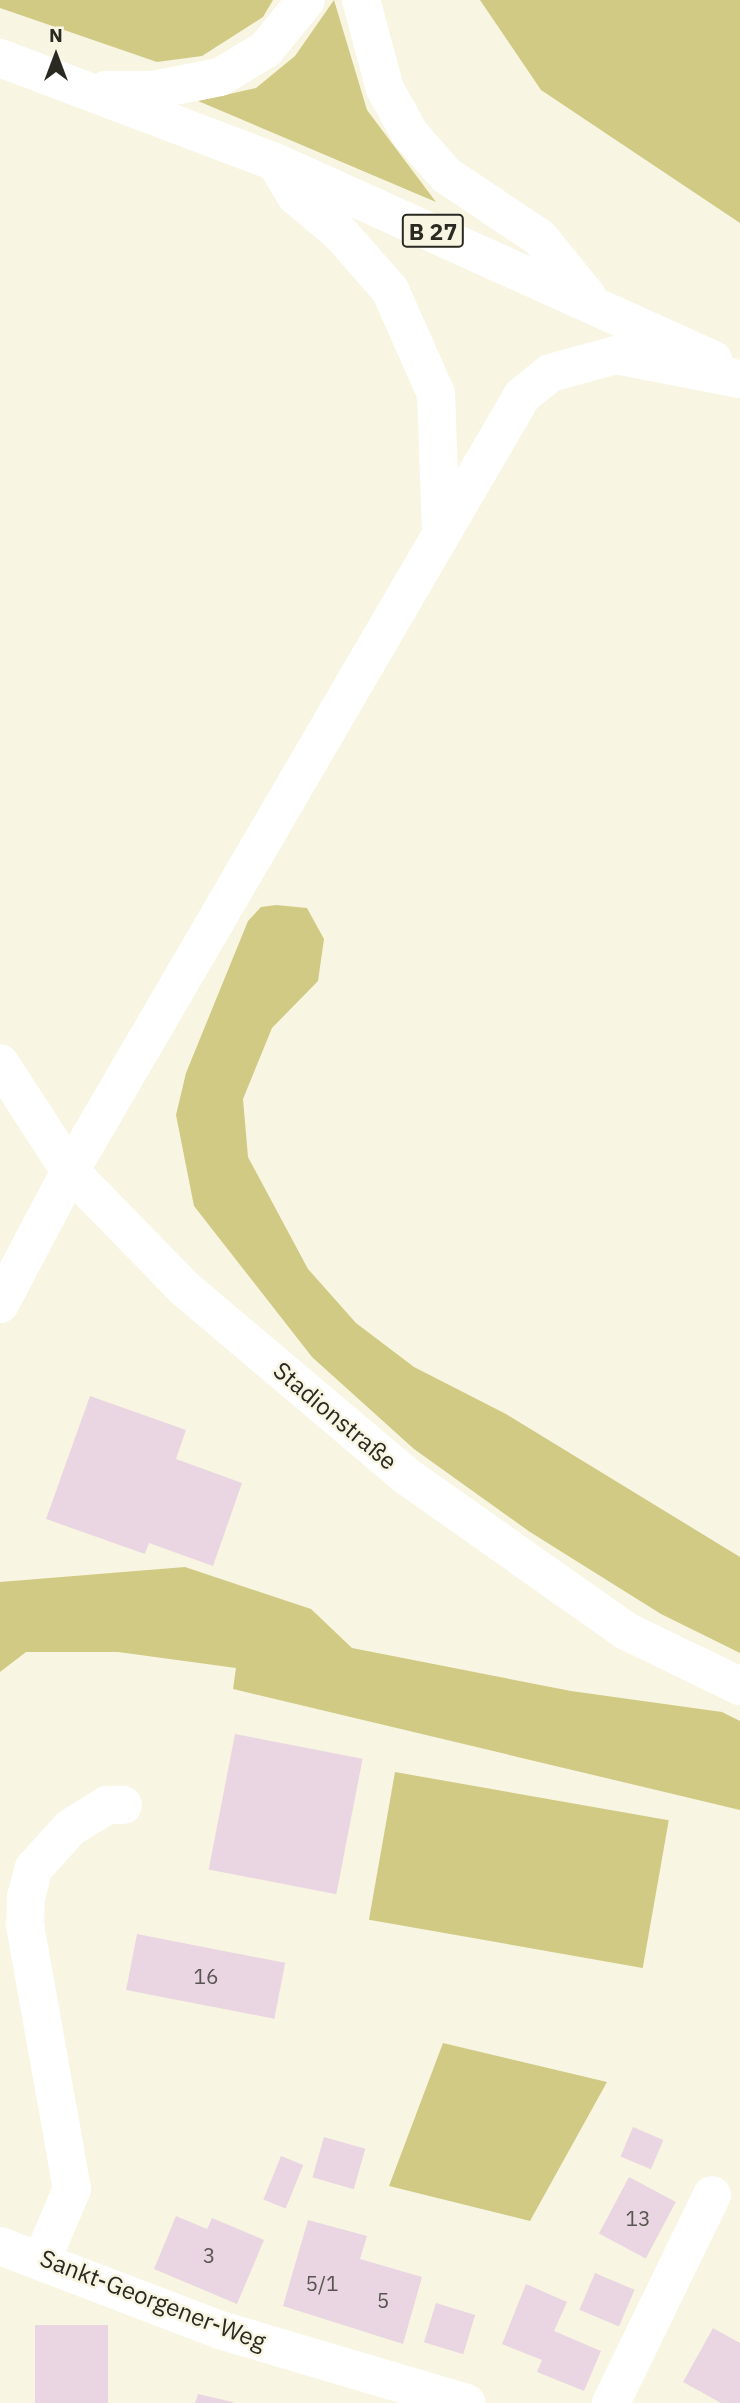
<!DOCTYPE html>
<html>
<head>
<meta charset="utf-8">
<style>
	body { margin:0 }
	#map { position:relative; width:740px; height:2403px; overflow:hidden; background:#f8f6e2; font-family:"IBM Plex Sans",sans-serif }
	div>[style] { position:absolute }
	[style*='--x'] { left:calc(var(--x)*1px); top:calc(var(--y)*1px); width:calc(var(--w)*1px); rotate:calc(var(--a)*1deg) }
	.green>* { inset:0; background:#d1ca85; transform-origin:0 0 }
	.building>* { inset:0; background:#ead6e2; transform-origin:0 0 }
	.minor>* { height:38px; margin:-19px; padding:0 19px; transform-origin:19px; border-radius:19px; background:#fff }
	.major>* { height:38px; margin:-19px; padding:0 19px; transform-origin:19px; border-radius:19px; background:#fff }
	span { translate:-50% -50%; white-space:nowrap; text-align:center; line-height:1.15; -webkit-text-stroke:5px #f8f6e2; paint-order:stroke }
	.number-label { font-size:21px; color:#5a5452 }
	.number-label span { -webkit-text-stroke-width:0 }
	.shield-label span { padding:2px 5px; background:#f8f6e2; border:2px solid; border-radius:5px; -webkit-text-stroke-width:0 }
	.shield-label { font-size:23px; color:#2a2922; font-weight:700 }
	.street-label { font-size:24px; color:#2a2922 }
	.north { position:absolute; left:21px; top:21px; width:70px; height:70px; -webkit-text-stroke:5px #f8f6e2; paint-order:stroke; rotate:0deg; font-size:19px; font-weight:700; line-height:28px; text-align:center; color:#2a2922 }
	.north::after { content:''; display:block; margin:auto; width:24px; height:32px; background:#2a2922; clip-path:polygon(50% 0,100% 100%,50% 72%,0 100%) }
</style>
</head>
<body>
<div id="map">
	<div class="green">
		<i style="clip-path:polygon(0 0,273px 0,263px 17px,202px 56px,157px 62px,0 8px)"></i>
		<i style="clip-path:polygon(334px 0,367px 110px,436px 202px,198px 101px,256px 88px,295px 56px)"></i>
		<i style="clip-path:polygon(480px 0,740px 0,740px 223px,541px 90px)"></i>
		<i style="clip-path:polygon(276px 905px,307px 908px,324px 939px,318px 981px,272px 1028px,243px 1099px,248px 1157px,308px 1269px,356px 1323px,414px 1367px,506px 1414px,740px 1557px,740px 1653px,661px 1614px,530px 1532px,414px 1449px,312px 1357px,194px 1206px,176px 1115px,186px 1073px,248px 921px,261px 907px)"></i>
		<i style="clip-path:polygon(185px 1567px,311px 1609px,352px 1648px,571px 1691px,722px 1712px,740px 1721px,740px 1810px,233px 1689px,236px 1668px,118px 1652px,26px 1652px,0 1672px,0 1582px)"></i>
		<i style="left:395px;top:1772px;width:278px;height:150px;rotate:10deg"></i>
		<i style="clip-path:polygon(443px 2043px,607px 2082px,530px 2221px,389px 2186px)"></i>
	</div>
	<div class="building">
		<i style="clip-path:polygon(90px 1396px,186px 1430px,176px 1459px,242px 1483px,213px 1566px,149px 1543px,145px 1554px,46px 1519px)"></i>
		<i style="left:235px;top:1734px;width:130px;height:138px;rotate:11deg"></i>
		<i style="left:137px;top:1934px;width:151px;height:57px;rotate:11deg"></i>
		<i style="left:633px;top:2127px;width:33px;height:32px;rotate:23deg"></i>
		<i style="left:324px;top:2137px;width:43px;height:42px;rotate:16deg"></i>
		<i style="left:281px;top:2156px;width:24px;height:47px;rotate:22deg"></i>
		<i style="left:629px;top:2177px;width:53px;height:64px;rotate:28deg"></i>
		<i style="clip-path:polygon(176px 2216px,207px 2229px,212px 2218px,264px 2240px,237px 2304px,154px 2269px)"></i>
		<i style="clip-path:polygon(308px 2220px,367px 2236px,360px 2259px,422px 2277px,403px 2344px,283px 2306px)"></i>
		<i style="left:595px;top:2273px;width:43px;height:40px;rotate:23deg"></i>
		<i style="clip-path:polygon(526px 2284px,567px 2302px,554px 2331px,601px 2351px,584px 2391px,537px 2372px,542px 2360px,502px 2344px)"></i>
		<i style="left:436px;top:2303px;width:41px;height:41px;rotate:17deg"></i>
		<i style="left:108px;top:2325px;width:78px;height:73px;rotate:90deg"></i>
		<i style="clip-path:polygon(713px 2328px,740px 2343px,740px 2403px,721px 2403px,683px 2382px)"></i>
		<i style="clip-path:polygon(198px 2394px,233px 2402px,233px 2403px,195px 2403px)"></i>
	</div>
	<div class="minor">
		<i style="--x:0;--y:1063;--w:129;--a:57.1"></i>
		<i style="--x:70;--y:1171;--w:163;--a:45.7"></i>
		<i style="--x:184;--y:1288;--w:289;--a:40.2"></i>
		<i style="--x:405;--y:1475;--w:271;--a:35.2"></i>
		<i style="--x:626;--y:1631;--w:127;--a:25.8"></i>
		<i style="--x:0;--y:1304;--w:150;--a:-62.2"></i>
		<i style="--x:0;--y:2246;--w:235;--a:20.9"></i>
		<i style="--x:220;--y:2330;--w:257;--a:16.5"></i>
		<i style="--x:43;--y:2257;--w:74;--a:-66.9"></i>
		<i style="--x:72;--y:2189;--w:269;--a:-100.1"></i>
		<i style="--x:25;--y:1924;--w:27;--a:-88"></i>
		<i style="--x:26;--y:1897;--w:30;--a:-75"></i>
		<i style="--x:34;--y:1868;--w:54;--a:-48"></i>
		<i style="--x:70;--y:1828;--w:44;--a:-31.9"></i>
		<i style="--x:107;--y:1805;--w:16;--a:0"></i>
		<i style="--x:611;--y:2403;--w:231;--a:-64.1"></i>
	</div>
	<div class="major">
		<i style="--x:361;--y:0;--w:92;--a:74.9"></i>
		<i style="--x:385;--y:89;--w:51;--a:60.9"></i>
		<i style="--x:410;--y:134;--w:55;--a:48.7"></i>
		<i style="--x:446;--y:175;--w:113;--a:33.8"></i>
		<i style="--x:540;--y:238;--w:75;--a:51"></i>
		<i style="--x:0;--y:58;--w:294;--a:20.7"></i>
		<i style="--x:275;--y:162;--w:481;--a:24.3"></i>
		<i style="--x:106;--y:90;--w:47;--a:0"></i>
		<i style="--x:153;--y:90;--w:68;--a:-11"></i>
		<i style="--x:220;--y:77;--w:54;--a:-31.3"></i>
		<i style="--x:266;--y:49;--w:63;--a:-50.8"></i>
		<i style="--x:276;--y:163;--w:39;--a:59"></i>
		<i style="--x:296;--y:196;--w:57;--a:40.1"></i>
		<i style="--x:340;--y:233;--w:76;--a:48.7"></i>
		<i style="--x:390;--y:290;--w:114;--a:66.1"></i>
		<i style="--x:436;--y:394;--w:136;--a:87.9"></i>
		<i style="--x:70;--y:1171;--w:897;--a:-59.75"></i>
		<i style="--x:522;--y:396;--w:36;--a:-39"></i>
		<i style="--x:550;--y:373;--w:68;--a:-15.3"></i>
		<i style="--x:616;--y:355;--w:126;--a:11"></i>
	</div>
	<div class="number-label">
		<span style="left:206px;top:1976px">16</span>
		<span style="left:638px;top:2218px">13</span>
		<span style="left:209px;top:2255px">3</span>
		<span style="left:322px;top:2283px">5/1</span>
		<span style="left:383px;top:2300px">5</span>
	</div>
	<div class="shield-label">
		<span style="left:433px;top:231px">B 27</span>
	</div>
	<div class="street-label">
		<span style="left:335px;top:1416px;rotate:40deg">Stadionstraße</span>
		<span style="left:153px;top:2300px;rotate:21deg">Sankt-Georgener-Weg</span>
	</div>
	<div class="north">N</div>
</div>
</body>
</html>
